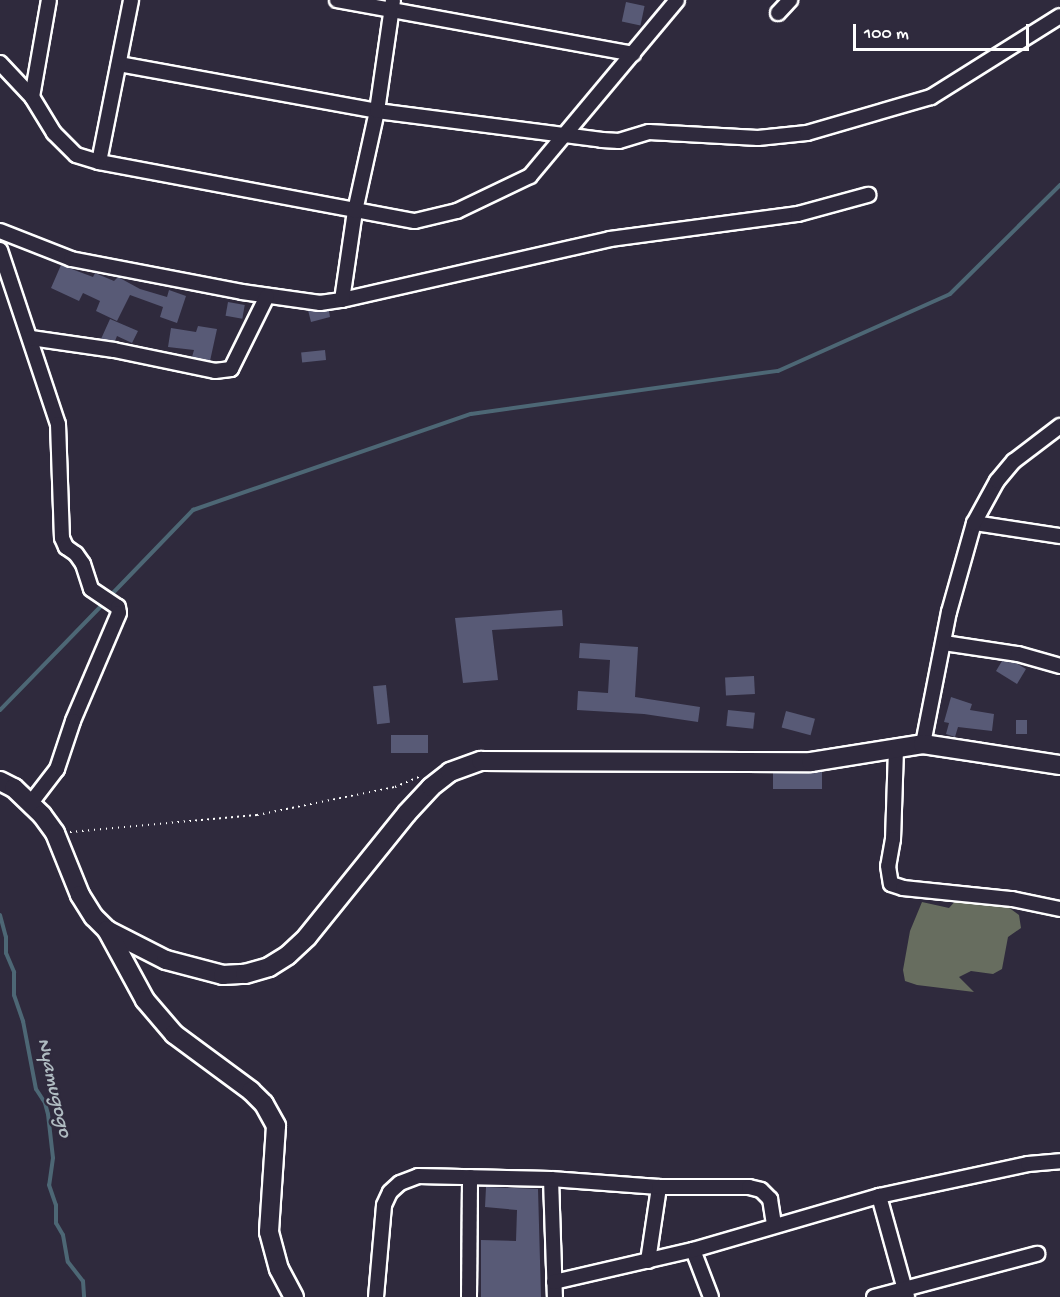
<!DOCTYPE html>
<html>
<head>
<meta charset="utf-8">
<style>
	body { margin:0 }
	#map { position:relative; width:1060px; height:1297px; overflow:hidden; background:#2f2a3d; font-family:"Gochi Hand",sans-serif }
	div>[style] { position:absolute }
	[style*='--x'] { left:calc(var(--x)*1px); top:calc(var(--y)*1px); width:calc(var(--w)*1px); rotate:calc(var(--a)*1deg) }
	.green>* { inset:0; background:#676d5f }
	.stream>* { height:4px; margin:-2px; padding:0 2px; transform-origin:2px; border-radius:2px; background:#4d6775 }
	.building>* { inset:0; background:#585a76; transform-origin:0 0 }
	.path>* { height:2px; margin-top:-1px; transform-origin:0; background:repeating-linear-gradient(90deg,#fff 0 1.5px,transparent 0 6px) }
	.roads { filter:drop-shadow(2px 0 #fff) drop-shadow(-2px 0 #fff) drop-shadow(0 2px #fff) drop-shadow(0 -2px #fff) }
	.street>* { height:14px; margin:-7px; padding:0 7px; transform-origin:7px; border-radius:7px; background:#2f2a3d }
	.secondary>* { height:18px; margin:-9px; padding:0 9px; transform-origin:9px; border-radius:9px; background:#2f2a3d }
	span { translate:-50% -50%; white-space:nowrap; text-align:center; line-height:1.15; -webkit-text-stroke:5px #2f2a3d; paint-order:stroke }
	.water-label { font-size:20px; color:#afbbc1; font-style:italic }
	.scale { position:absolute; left:853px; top:24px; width:176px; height:27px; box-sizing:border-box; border:3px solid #fff; border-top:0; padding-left:8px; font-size:18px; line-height:21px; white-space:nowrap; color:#fff; -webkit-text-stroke:4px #2f2a3d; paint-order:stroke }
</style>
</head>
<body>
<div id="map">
	<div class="green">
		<i style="clip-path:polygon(958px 898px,997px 899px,1019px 915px,1021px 928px,1008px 937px,1002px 969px,993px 974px,971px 971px,959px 977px,974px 992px,917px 985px,905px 981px,903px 970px,910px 931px,922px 902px,949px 908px)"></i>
	</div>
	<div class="stream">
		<i style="--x:110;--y:596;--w:120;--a:-46"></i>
		<i style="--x:193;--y:510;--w:294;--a:-19.1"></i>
		<i style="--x:471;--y:414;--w:310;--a:-8"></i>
		<i style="--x:778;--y:371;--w:188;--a:-24.1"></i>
		<i style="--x:950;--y:294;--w:155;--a:-44.7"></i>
		<i style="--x:0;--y:710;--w:151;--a:-45.8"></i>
		<i style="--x:0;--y:915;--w:23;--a:75"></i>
		<i style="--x:6;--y:937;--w:16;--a:90"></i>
		<i style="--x:6;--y:953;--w:21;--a:67"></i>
		<i style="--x:14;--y:972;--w:23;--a:90"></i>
		<i style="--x:14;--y:995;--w:28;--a:71"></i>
		<i style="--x:23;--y:1021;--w:69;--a:79.2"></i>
		<i style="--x:36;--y:1089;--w:17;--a:57"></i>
		<i style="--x:45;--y:1103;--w:11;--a:75"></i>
		<i style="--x:48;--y:1114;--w:44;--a:83.5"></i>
		<i style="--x:53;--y:1158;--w:27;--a:98"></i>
		<i style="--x:49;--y:1185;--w:21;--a:71"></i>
		<i style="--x:56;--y:1205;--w:18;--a:90"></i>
		<i style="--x:56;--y:1223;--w:14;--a:60"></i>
		<i style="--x:63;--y:1235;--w:27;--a:80"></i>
		<i style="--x:68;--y:1262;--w:24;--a:52"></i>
		<i style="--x:83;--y:1281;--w:16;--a:86"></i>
	</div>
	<div class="building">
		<i style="left:626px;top:2px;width:19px;height:20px;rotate:12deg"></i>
		<i style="clip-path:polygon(61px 265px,93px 277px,95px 273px,114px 281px,118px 277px,140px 289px,167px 297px,169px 290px,186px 296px,177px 323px,160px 317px,163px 307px,130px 295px,117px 321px,96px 311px,100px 301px,83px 293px,79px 301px,51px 288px)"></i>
		<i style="left:228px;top:302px;width:17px;height:14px;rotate:10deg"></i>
		<i style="clip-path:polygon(308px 310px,329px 311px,330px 317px,311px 322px)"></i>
		<i style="clip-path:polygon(110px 319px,138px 331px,132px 343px,117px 336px,115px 341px,101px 339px)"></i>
		<i style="clip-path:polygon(198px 326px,217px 329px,210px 361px,192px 357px,194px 350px,168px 347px,171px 328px,196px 332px)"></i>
		<i style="left:325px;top:350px;width:10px;height:24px;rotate:84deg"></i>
		<i style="clip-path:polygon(562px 610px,563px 626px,492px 630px,498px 680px,463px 683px,455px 618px)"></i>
		<i style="clip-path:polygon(580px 643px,638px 647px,635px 697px,700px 707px,698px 722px,644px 714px,577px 710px,578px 691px,608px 693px,610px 660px,579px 658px)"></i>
		<i style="clip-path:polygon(1002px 661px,1016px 663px,1026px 669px,1017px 684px,996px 671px)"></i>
		<i style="left:754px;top:676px;width:18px;height:29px;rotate:87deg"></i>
		<i style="left:386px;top:685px;width:38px;height:13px;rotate:84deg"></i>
		<i style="clip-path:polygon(951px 697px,972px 704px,970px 710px,994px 714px,992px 731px,958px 727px,955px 737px,946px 734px,949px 723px,944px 722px)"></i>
		<i style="left:728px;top:710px;width:27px;height:16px;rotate:6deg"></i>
		<i style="left:786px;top:711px;width:30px;height:17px;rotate:15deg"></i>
		<i style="left:1016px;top:720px;width:11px;height:14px"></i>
		<i style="left:391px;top:735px;width:37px;height:18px"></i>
		<i style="left:822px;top:772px;width:17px;height:49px;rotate:90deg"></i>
		<i style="clip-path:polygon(486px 1187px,538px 1189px,541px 1297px,481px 1297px,481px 1240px,516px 1241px,517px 1210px,485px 1207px)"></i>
	</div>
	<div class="path">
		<i style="--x:70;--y:832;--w:188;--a:-5.2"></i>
		<i style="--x:257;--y:815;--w:141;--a:-11.5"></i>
		<i style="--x:395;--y:787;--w:28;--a:-23"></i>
	</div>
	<div class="roads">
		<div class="street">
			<i style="--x:337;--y:0;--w:301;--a:10.3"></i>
			<i style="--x:778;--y:13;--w:18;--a:-47"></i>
			<i style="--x:0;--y:63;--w:47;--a:46.7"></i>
			<i style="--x:32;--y:97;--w:42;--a:58.6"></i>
			<i style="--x:54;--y:133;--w:31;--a:45"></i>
			<i style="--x:76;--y:155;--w:24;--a:17"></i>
			<i style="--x:99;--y:162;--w:321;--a:10.6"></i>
			<i style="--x:415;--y:221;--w:43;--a:-13.4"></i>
			<i style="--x:457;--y:211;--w:81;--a:-25.6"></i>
			<i style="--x:530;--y:176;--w:229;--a:-50.1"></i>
			<i style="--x:119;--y:64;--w:262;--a:10.3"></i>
			<i style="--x:377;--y:111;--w:227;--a:7.3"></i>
			<i style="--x:602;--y:140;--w:17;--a:3"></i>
			<i style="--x:619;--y:141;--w:31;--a:-17"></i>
			<i style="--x:649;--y:132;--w:109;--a:3.2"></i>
			<i style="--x:758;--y:138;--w:49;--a:-5.8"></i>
			<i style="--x:807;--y:133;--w:129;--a:-16.2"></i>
			<i style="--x:931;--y:97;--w:152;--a:-32.1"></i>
			<i style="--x:32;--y:97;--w:98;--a:-80.1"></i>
			<i style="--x:99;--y:162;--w:165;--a:-78.8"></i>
			<i style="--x:0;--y:231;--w:76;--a:21.5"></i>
			<i style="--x:71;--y:259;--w:174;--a:10.9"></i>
			<i style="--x:242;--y:292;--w:79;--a:8"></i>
			<i style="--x:320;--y:303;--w:22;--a:-8"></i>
			<i style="--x:342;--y:300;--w:275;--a:-12.8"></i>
			<i style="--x:610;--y:239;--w:190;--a:-7.6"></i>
			<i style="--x:798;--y:214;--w:73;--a:-15.2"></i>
			<i style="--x:0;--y:250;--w:183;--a:71.6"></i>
			<i style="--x:58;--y:424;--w:114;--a:88"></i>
			<i style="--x:62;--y:538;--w:10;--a:66"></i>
			<i style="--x:66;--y:547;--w:12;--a:35"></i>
			<i style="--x:76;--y:554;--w:12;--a:55"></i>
			<i style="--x:83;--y:564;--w:26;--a:72"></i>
			<i style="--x:91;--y:589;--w:32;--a:34"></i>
			<i style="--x:118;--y:607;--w:6;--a:81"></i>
			<i style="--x:119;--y:613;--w:117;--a:113.1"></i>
			<i style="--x:73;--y:721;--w:51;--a:108.4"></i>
			<i style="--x:57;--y:769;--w:44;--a:127.6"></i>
			<i style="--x:342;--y:300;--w:90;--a:-81.7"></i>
			<i style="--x:355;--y:211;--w:102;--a:-77.6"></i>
			<i style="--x:377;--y:111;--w:112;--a:-81.8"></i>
			<i style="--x:31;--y:338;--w:84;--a:8.2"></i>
			<i style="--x:114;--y:350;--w:103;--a:11.7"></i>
			<i style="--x:215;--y:371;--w:16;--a:-7"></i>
			<i style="--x:231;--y:369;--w:81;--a:-63.7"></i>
			<i style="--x:974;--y:523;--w:87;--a:8.6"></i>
			<i style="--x:944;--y:643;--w:75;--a:8.5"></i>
			<i style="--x:1018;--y:654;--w:44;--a:15.9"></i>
			<i style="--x:923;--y:744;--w:135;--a:-78.9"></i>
			<i style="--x:949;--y:612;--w:92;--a:-74.3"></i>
			<i style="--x:974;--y:523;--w:48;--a:-61.3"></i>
			<i style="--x:997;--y:481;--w:26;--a:-50"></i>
			<i style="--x:1014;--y:461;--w:58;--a:-37.3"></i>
			<i style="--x:896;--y:749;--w:90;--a:91.9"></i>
			<i style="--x:893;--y:839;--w:27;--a:100"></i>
			<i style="--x:888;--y:866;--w:18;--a:81"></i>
			<i style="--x:891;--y:884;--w:13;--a:18"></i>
			<i style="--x:903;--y:888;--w:110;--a:5.8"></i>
			<i style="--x:1012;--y:899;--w:49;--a:11.8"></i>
			<i style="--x:551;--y:1179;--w:118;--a:88.1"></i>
			<i style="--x:879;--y:1196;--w:105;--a:74.5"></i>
			<i style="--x:693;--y:1250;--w:50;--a:69"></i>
			<i style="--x:648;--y:1261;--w:75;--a:-81.5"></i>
			<i style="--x:554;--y:1282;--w:143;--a:-13"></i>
			<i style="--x:693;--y:1250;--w:194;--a:-16.2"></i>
			<i style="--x:879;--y:1196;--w:152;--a:-12.1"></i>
			<i style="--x:1028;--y:1164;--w:32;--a:-5"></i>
			<i style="--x:376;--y:1297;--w:92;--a:-85"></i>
			<i style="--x:384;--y:1205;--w:14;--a:-65"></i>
			<i style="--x:390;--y:1192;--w:13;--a:-42"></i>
			<i style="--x:400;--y:1183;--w:19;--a:-21"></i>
			<i style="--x:418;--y:1176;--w:133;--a:1.3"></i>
			<i style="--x:551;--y:1179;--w:108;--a:4.2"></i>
			<i style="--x:659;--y:1187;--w:90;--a:0"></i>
			<i style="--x:749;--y:1187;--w:12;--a:14"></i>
			<i style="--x:761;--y:1190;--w:13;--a:45"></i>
			<i style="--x:770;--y:1199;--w:26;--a:81"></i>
			<i style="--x:469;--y:1297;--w:120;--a:-89.5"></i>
			<i style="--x:874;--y:1297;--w:169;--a:-14.8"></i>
		</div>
		<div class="secondary">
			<i style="--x:0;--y:781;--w:16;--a:27"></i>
			<i style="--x:14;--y:788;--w:39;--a:44"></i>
			<i style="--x:42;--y:815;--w:22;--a:54"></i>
			<i style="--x:55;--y:833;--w:67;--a:68"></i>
			<i style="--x:80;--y:895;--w:26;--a:58"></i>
			<i style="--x:94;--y:917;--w:18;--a:45"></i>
			<i style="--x:107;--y:930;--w:66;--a:27"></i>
			<i style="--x:166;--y:960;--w:59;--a:14.7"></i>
			<i style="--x:223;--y:975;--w:22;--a:-3"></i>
			<i style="--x:245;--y:974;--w:25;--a:-16"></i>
			<i style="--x:269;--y:967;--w:22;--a:-32"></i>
			<i style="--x:288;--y:955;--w:26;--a:-43"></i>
			<i style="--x:307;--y:937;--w:159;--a:-51.1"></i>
			<i style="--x:407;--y:813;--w:35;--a:-47"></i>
			<i style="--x:431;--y:787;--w:24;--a:-38"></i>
			<i style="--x:450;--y:772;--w:33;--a:-20"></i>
			<i style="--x:481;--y:761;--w:330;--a:0.2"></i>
			<i style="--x:811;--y:762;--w:113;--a:-9.1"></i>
			<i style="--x:923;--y:744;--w:139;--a:8.7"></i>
			<i style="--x:107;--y:930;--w:80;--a:61.5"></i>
			<i style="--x:145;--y:1000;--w:45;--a:49.5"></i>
			<i style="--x:174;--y:1034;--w:96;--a:36.5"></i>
			<i style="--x:251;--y:1091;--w:18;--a:45"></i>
			<i style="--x:264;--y:1104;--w:25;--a:61"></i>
			<i style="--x:276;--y:1126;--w:106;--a:93.8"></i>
			<i style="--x:269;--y:1232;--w:38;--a:75"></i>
			<i style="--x:279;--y:1269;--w:32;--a:62"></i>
		</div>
	</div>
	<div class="water-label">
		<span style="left:53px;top:1088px;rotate:77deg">Nyamugogo</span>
	</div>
	<div class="scale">100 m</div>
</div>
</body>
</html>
